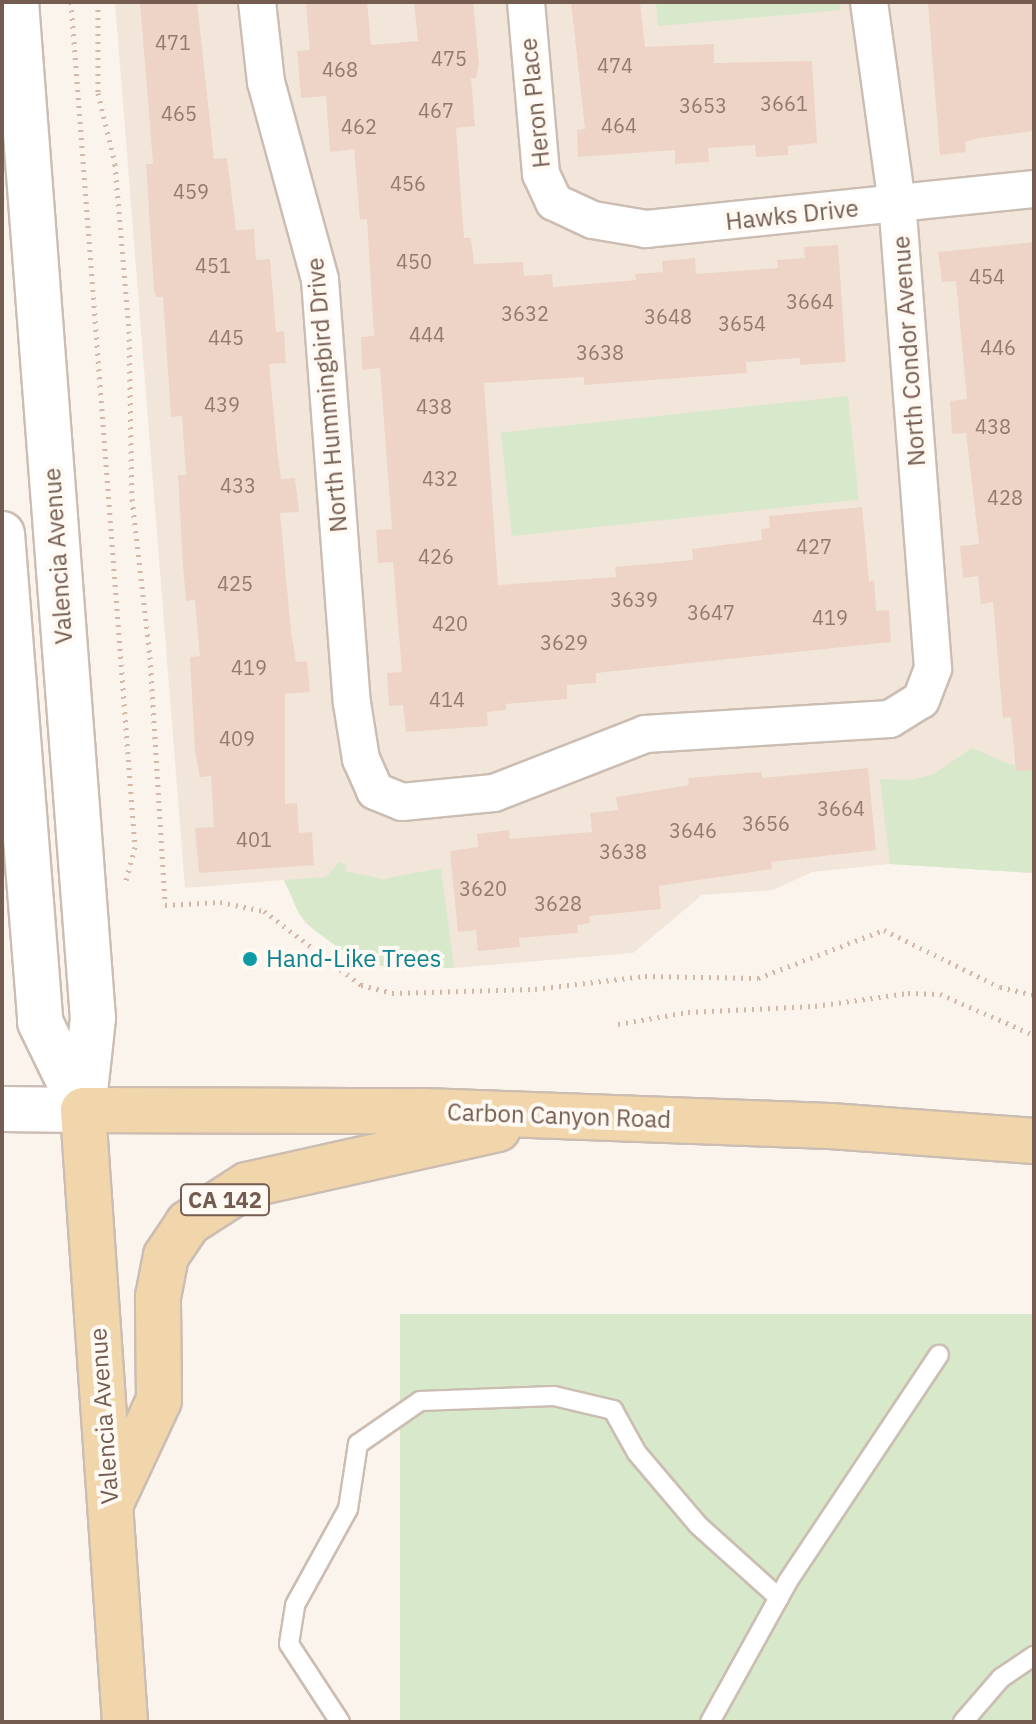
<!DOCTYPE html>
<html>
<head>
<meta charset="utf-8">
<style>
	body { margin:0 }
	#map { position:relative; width:1036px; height:1724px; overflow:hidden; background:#fbf4ec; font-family:"IBM Plex Sans",sans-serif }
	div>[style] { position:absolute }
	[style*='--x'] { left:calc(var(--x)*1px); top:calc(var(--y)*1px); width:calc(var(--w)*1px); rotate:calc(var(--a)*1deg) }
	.residential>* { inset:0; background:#f2e6db }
	.green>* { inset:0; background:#d7e8cb; transform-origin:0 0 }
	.building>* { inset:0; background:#eed4c6 }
	.path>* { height:5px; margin-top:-2.5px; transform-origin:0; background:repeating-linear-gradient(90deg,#d3b8a8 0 2px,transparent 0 8px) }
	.roads { filter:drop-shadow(2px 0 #ccbdb2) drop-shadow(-2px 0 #ccbdb2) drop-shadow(0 2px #ccbdb2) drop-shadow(0 -2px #ccbdb2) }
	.lane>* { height:18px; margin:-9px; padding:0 9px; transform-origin:9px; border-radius:9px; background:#fff }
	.street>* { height:36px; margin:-18px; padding:0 18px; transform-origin:18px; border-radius:18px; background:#fff }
	.secondary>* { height:44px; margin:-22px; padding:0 22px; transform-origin:22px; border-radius:22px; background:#fff }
	.primary>* { height:44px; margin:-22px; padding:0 22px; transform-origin:22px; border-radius:22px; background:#f2d6ab }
	.dots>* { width:22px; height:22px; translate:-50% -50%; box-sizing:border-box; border:4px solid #fef9f2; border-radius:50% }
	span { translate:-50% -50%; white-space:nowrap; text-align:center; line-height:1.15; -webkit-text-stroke:8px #fef9f2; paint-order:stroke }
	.number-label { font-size:20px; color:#927a6e }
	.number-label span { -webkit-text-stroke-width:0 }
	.shield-label span { padding:2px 6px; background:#fef9f2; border:2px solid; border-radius:6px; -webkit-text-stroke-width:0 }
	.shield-label { font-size:22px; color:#745c50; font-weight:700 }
	.street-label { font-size:24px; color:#745c50 }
	.culture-label { font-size:24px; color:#0d838f }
	.left { translate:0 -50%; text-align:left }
	.frame { position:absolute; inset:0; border:4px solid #745c50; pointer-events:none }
</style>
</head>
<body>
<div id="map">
	<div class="residential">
		<i style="clip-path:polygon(115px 2px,1034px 2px,1034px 873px,890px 864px,812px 872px,773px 890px,702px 895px,633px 953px,454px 968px,382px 966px,350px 956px,304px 922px,284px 880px,185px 888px)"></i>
	</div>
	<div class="green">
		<i style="clip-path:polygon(656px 2px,840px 2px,841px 10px,658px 26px)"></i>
		<i style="left:848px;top:396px;width:104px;height:349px;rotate:84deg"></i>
		<i style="clip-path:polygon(972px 748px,1011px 765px,1034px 765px,1034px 873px,890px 864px,880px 779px,911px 780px,934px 774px)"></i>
		<i style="clip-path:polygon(339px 862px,347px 865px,345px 871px,383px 879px,441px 868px,454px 968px,382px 966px,350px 956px,314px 930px,299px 914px,284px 880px,326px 877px)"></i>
		<i style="left:1034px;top:1314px;width:408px;height:634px;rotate:90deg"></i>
	</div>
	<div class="building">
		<i style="clip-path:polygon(140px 2px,197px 2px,214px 159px,227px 158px,236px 230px,254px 229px,256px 260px,270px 259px,276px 332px,284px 331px,286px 363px,269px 364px,277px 449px,281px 479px,295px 478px,299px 512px,280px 513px,291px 631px,296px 662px,307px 661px,310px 692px,285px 694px,285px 804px,297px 803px,299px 833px,312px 832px,314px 865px,199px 873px,195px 828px,214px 827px,211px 776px,200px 777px,195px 751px,190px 657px,200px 656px,195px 600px,186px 601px,183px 566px,178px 475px,186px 475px,182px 416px,171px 417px,163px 297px,156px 297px,154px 289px,146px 164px,153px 164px)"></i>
		<i style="clip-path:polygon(367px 2px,371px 45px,418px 41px,414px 2px,473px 2px,479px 64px,476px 78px,471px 78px,475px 126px,456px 128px,464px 238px,471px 238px,474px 264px,523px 262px,524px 276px,552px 274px,553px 287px,636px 280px,635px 274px,663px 272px,662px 261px,695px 258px,696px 274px,778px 268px,777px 260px,805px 258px,804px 247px,838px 245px,846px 362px,800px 365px,800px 358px,746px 362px,747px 373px,584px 385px,584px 377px,484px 383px,498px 585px,616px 577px,615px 567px,693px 560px,692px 549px,762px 540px,761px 529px,770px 528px,769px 516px,862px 507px,869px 581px,874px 580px,876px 611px,889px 610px,891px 642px,596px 673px,596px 683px,567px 685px,567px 699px,506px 704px,506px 710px,487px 712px,488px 726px,406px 732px,403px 705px,389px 706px,387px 673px,402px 672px,393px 562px,378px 563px,376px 530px,392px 529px,380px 368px,362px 370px,361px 337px,374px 336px,367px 219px,360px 220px,354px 149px,330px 152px,326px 96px,301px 98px,297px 51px,310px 50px,306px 4px)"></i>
		<i style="clip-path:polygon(571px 2px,640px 2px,645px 47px,714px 44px,714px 63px,812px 61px,817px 143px,788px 146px,788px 155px,756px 157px,755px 145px,708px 148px,709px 162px,687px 163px,675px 164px,675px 150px,578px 157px,577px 130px,585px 129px)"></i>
		<i style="clip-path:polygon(947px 2px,1034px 2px,1034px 131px,979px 138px,965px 142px,966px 152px,940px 155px,928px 4px)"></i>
		<i style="clip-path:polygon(1034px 242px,1034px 770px,1016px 771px,1011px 717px,1003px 718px,993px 602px,981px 604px,978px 576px,963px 578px,960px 546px,979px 544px,966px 433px,952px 434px,950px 401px,967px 399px,956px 281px,942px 282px,938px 252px)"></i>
		<i style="clip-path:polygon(868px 768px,876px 850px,771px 862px,772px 869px,659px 886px,661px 909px,589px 916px,590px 923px,577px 925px,578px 933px,519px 938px,520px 947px,478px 951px,476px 930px,458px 932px,450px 851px,478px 847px,477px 834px,509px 830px,510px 839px,592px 832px,590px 813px,618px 810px,616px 797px,689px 785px,688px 778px,761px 772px,762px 778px)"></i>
	</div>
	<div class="path">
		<i style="--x:71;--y:2;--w:847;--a:85.67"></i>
		<i style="--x:135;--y:847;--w:39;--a:105"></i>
		<i style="--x:98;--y:2;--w:91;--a:90"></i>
		<i style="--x:98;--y:93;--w:73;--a:76.5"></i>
		<i style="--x:115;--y:164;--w:168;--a:85.2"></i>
		<i style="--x:129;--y:331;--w:168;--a:89"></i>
		<i style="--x:132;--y:499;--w:159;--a:83.5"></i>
		<i style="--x:150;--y:657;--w:248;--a:86.5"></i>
		<i style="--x:165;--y:905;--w:55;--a:-3.1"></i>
		<i style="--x:220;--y:902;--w:45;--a:11.6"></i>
		<i style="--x:264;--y:911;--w:122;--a:37.3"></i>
		<i style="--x:361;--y:985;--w:32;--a:14"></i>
		<i style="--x:392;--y:993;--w:143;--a:-1.6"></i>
		<i style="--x:535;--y:989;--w:111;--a:-6.7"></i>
		<i style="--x:645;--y:976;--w:113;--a:1"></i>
		<i style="--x:758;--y:978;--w:135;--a:-20.9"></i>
		<i style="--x:884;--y:930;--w:129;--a:26.2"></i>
		<i style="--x:1000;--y:987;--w:35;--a:13"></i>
		<i style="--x:618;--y:1024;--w:71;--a:-9.7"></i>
		<i style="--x:688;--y:1012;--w:127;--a:-2.7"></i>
		<i style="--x:815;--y:1006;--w:94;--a:-8"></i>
		<i style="--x:908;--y:993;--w:32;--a:2"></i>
		<i style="--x:940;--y:994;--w:103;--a:23.6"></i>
	</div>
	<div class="roads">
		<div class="lane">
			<i style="--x:340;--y:1722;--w:93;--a:-123.2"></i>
			<i style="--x:289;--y:1644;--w:39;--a:-81"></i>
			<i style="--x:295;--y:1605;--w:110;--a:-61.1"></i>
			<i style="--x:348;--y:1509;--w:66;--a:-81.3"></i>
			<i style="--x:358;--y:1444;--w:75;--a:-34.7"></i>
			<i style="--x:420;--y:1401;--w:134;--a:-2.1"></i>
			<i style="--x:554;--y:1396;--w:61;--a:13.3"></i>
			<i style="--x:613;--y:1410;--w:49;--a:60.8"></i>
			<i style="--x:637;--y:1453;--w:94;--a:49.7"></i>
			<i style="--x:698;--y:1525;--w:109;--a:42"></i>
			<i style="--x:710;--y:1722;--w:161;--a:-61"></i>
			<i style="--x:788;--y:1581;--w:272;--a:-56.3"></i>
			<i style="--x:963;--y:1722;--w:58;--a:-49.2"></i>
			<i style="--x:1001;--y:1678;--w:40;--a:-34"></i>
		</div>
		<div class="street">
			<i style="--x:257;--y:2;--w:81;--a:83.6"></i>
			<i style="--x:266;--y:82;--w:205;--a:74.7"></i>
			<i style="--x:320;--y:280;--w:424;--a:85.7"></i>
			<i style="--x:352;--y:703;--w:57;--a:80.9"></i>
			<i style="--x:361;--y:759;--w:35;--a:66"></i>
			<i style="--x:375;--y:791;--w:29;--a:22"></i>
			<i style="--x:402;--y:802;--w:92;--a:-5.6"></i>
			<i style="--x:494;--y:793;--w:162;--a:-21.3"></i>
			<i style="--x:645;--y:734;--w:245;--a:-3.5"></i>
			<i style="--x:890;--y:719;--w:36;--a:-32"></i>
			<i style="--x:921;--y:700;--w:34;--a:-69"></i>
			<i style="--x:933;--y:668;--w:465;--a:-94.4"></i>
			<i style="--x:897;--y:204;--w:204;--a:-97.9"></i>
			<i style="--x:526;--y:2;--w:173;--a:85"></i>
			<i style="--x:541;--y:174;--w:31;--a:65"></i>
			<i style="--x:554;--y:202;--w:43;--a:24.8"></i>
			<i style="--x:593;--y:220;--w:54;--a:9.6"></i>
			<i style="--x:646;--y:229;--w:390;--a:-5.9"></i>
		</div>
		<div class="secondary">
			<i style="--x:16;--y:2;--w:1019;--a:85.67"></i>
			<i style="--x:93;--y:1018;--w:93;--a:96.2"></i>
			<i style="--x:2;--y:534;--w:489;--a:85.5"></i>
			<i style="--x:40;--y:1022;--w:98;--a:64"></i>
			<i style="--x:2;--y:1109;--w:81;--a:0.7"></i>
		</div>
		<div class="primary">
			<i style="--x:112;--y:1501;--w:111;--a:-65"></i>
			<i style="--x:159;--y:1400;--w:103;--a:-90.6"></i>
			<i style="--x:158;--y:1297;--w:42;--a:-79"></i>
			<i style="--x:166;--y:1256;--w:40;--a:-56"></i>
			<i style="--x:188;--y:1223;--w:70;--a:-32.8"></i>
			<i style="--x:247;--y:1185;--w:257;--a:-12.6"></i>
			<i style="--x:125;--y:1722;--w:613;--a:-93.93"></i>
			<i style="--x:83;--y:1110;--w:340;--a:0.2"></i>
			<i style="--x:423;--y:1111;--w:407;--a:2.1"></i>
			<i style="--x:830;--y:1126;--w:205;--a:4.2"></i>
		</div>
	</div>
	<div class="dots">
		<i style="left:250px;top:959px;background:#0f9aa8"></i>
	</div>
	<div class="number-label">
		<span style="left:173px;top:42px">471</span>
		<span style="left:449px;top:58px">475</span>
		<span style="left:615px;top:65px">474</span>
		<span style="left:340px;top:69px">468</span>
		<span style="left:784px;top:103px">3661</span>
		<span style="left:703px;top:105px">3653</span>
		<span style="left:436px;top:110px">467</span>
		<span style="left:179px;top:113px">465</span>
		<span style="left:619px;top:125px">464</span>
		<span style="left:359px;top:126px">462</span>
		<span style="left:408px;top:183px">456</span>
		<span style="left:191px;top:191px">459</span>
		<span style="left:414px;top:261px">450</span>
		<span style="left:213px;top:265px">451</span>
		<span style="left:987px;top:276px">454</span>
		<span style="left:810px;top:301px">3664</span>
		<span style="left:525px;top:313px">3632</span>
		<span style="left:668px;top:316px">3648</span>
		<span style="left:742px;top:323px">3654</span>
		<span style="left:427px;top:334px">444</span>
		<span style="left:226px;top:337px">445</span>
		<span style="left:998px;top:347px">446</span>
		<span style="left:600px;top:352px">3638</span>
		<span style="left:222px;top:404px">439</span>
		<span style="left:434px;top:406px">438</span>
		<span style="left:993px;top:426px">438</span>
		<span style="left:440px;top:478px">432</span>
		<span style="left:238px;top:485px">433</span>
		<span style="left:1005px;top:497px">428</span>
		<span style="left:814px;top:546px">427</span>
		<span style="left:436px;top:556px">426</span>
		<span style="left:235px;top:583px">425</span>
		<span style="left:634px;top:599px">3639</span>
		<span style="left:711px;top:612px">3647</span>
		<span style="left:830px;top:617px">419</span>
		<span style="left:450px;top:623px">420</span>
		<span style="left:564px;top:642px">3629</span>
		<span style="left:249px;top:667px">419</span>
		<span style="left:447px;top:699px">414</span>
		<span style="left:237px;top:738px">409</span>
		<span style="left:841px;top:808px">3664</span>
		<span style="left:766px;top:823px">3656</span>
		<span style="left:693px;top:830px">3646</span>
		<span style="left:254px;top:839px">401</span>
		<span style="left:623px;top:851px">3638</span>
		<span style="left:483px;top:888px">3620</span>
		<span style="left:558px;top:903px">3628</span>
	</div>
	<div class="shield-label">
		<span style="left:225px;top:1200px">CA 142</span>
	</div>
	<div class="street-label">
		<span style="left:535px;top:103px;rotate:-96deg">Heron Place</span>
		<span style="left:792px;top:215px;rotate:-6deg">Hawks Drive</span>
		<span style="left:909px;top:351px;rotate:-94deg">North Condor Avenue</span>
		<span style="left:327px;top:395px;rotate:-95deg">North Hummingbird Drive</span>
		<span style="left:58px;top:556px;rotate:-94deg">Valencia Avenue</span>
		<span style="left:559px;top:1116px;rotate:2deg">Carbon Canyon Road</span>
		<span style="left:104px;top:1416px;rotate:-94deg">Valencia Avenue</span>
	</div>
	<div class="culture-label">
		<span class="left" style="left:266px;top:959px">Hand-Like Trees</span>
	</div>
	<div class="frame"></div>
</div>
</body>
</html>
